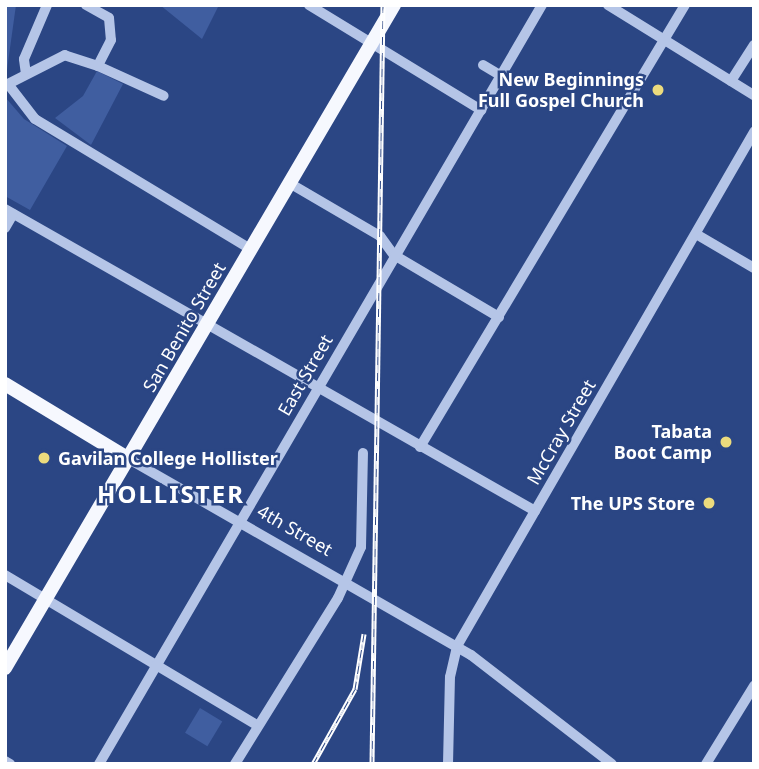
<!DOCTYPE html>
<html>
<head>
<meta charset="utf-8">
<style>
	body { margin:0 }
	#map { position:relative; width:759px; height:769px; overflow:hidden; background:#2b4684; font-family:"Noto Sans",sans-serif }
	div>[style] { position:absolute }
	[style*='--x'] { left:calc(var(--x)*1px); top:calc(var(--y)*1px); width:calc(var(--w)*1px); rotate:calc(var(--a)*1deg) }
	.green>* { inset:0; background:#405ea0; transform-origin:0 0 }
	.minor>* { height:10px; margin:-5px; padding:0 5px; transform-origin:5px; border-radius:5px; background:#b5c5e7 }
	.major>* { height:14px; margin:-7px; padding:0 7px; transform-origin:7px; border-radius:7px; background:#f6f8fe }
	.rail>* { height:5px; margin-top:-2.5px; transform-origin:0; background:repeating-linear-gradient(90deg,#2b4684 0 8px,#fff 0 16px); box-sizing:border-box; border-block:2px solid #fff }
	.dots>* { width:19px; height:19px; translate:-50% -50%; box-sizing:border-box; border:4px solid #2b4684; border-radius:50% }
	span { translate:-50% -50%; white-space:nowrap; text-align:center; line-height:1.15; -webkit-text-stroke:5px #2b4684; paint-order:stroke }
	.poi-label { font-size:18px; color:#fff; font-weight:700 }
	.right { translate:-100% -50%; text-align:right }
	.left { translate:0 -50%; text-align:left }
	.street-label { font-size:18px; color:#fff }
	.district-label { font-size:24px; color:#fff; font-weight:700; letter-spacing:2px }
	.frame { position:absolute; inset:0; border:7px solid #fff; pointer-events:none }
</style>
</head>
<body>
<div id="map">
	<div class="green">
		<i style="clip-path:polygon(5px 5px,16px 5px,5px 84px)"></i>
		<i style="clip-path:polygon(160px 5px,219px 5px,202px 39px)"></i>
		<i style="clip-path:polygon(97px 71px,123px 84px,91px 145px,55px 118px,83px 96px)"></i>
		<i style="clip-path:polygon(5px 97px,24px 119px,67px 146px,30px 210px,5px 196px)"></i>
		<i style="left:200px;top:708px;width:26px;height:29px;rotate:31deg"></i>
	</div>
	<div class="minor">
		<i style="--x:86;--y:5;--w:26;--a:29"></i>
		<i style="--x:109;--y:18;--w:22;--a:85"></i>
		<i style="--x:111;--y:40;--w:29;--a:117"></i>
		<i style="--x:98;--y:66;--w:72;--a:24.4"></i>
		<i style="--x:309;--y:5;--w:202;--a:31.4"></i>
		<i style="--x:608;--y:5;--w:172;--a:31.7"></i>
		<i style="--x:483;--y:65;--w:21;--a:31"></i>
		<i style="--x:98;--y:66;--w:35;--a:-162"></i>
		<i style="--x:65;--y:55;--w:64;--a:153"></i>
		<i style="--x:8;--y:84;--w:44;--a:52.4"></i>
		<i style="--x:35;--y:119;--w:253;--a:31.1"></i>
		<i style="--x:26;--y:74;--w:15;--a:-98"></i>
		<i style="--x:24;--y:59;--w:59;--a:-66.9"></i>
		<i style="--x:731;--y:81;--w:43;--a:-57.4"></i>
		<i style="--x:291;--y:184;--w:103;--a:30.3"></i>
		<i style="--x:380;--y:236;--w:24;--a:54"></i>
		<i style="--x:394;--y:255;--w:122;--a:30.6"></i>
		<i style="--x:5;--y:209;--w:610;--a:29.67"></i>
		<i style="--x:5;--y:228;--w:16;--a:-60"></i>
		<i style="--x:696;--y:234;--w:67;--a:30.4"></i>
		<i style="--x:420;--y:447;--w:515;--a:-59.06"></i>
		<i style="--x:127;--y:458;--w:396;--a:29.8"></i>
		<i style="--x:471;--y:655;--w:178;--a:37.7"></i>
		<i style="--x:5;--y:575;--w:293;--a:30.8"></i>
		<i style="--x:5;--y:761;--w:6;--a:31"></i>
		<i style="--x:99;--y:764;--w:879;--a:-59.73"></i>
		<i style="--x:235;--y:764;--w:195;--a:-58.2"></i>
		<i style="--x:338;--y:598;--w:56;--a:-65.7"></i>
		<i style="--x:361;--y:547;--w:94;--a:-88.8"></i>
		<i style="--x:448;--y:764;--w:87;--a:-88.7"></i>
		<i style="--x:450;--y:677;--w:32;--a:-77"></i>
		<i style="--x:457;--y:646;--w:594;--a:-59.98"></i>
		<i style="--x:706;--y:764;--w:92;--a:-58.4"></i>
	</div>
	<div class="major">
		<i style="--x:5;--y:384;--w:143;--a:31.2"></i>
		<i style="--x:5;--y:668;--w:769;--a:-59.6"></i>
	</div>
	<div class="rail">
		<i style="--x:313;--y:764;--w:86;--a:-60.8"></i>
		<i style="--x:355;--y:689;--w:56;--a:-80.7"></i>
		<i style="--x:372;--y:764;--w:759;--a:-89.17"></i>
	</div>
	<div class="dots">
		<i style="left:658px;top:90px;background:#ecdb7d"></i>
		<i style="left:726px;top:442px;background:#ecdb7d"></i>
		<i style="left:44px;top:458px;background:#ecdb7d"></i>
		<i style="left:709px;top:503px;background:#ecdb7d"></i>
	</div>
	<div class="poi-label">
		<span class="right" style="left:644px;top:90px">New Beginnings<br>Full Gospel Church</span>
		<span class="right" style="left:712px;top:442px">Tabata<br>Boot Camp</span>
		<span class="left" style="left:58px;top:458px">Gavilan College Hollister</span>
		<span class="right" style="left:695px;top:503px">The UPS Store</span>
	</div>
	<div class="street-label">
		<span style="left:184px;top:327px;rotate:-60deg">San Benito Street</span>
		<span style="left:305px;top:375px;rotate:-60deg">East Street</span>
		<span style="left:561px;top:432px;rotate:-60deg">McCray Street</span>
		<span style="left:295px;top:530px;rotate:30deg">4th Street</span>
	</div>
	<div class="district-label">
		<span style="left:171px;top:494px">HOLLISTER</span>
	</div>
	<div class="frame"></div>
</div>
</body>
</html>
